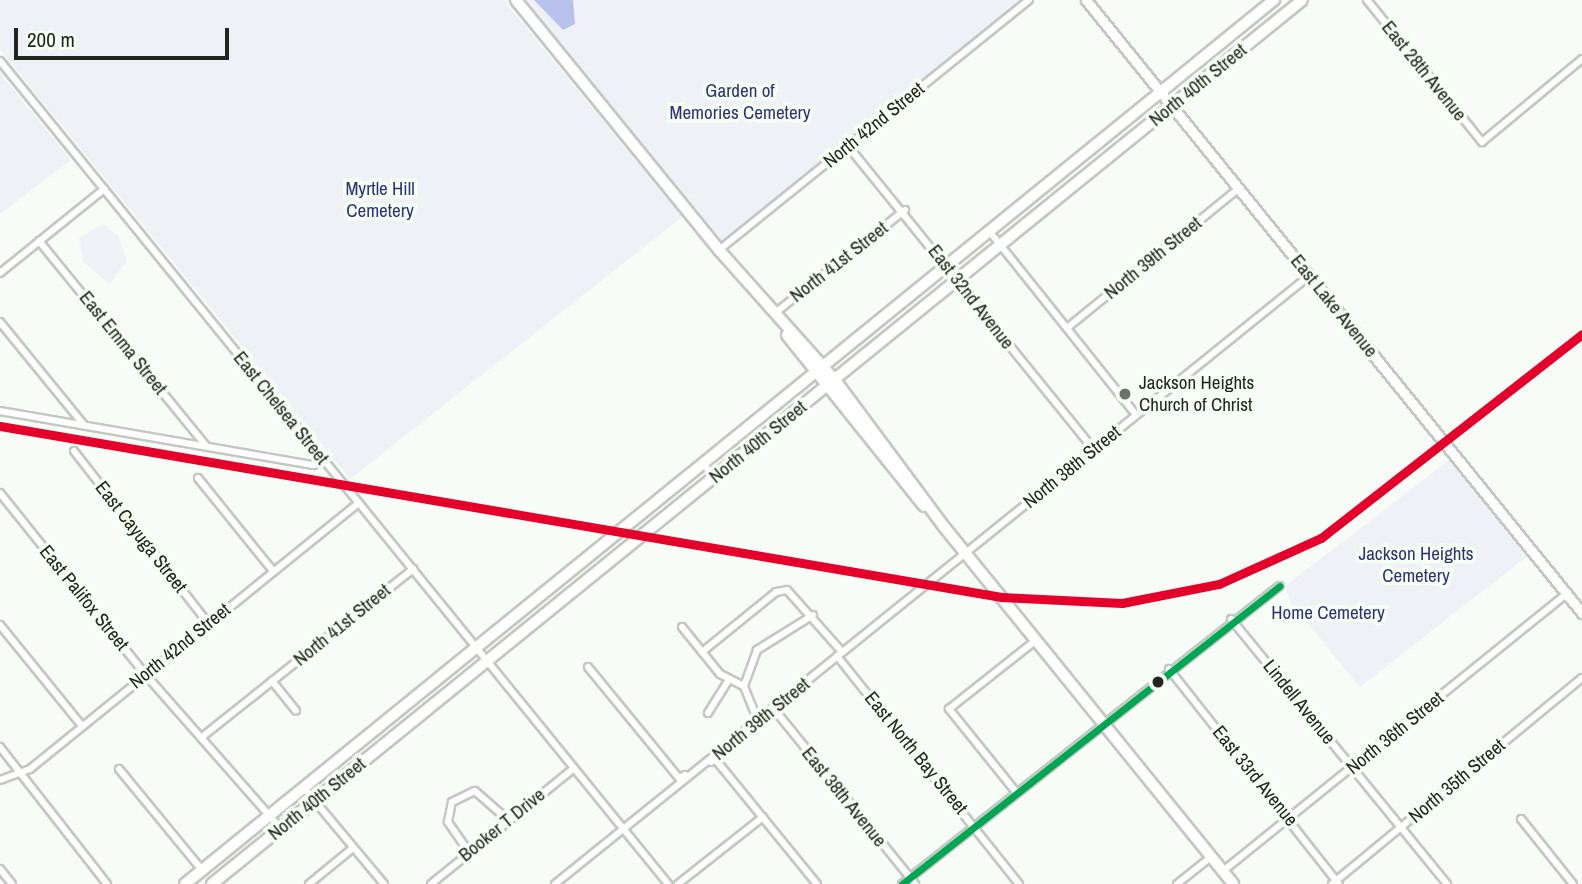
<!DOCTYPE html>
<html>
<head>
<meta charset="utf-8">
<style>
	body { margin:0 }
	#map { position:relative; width:1582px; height:884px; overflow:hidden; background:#f7fcf6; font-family:"Archivo Narrow",sans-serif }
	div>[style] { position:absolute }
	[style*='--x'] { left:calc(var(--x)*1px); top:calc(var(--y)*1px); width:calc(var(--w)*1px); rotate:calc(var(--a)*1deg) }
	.green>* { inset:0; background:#eef2f6 }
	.water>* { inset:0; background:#b9c2ec }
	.roads { filter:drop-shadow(2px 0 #c3c8c2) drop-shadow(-2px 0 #c3c8c2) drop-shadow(0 2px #c3c8c2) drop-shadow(0 -2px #c3c8c2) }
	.street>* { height:6px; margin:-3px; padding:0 3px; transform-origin:3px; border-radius:3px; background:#fefffe }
	.secondary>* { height:9px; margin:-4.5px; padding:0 4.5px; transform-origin:4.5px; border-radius:4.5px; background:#fefffe }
	.primary>* { height:10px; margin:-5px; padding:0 5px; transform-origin:5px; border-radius:5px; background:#fefffe }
	.bus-1>* { height:7px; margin:-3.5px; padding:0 3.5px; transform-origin:3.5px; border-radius:3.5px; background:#00a651 }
	.rail-1>* { height:9px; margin:-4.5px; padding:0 4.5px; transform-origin:4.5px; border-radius:4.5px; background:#e4002b }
	.dots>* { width:19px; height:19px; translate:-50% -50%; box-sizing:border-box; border:4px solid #f6fff3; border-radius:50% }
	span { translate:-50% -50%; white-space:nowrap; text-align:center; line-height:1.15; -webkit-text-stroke:7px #f6fff3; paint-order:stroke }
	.street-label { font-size:19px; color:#21261f }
	.park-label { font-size:19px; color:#2e3179 }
	.poi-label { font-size:19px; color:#21261f }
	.left { translate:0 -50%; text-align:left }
	.scale { position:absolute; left:14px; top:28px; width:215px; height:32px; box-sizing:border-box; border:4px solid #21261f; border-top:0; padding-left:9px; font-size:21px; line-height:24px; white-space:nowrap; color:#21261f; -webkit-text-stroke:5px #f6fff3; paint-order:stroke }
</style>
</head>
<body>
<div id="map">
	<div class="green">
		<i style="clip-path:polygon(0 0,504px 0,682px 217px,350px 479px,0 50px)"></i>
		<i style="clip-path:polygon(524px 0,1029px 0,726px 245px)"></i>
		<i style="clip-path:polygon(0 73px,71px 160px,0 214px)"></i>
		<i style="clip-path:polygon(103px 224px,118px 236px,127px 261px,109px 284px,83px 261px,79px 238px)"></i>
		<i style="clip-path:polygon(1453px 457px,1529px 555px,1360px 687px,1291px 603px,1285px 586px)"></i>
	</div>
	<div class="water">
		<i style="clip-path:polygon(534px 0,573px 0,575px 24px,563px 30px)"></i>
	</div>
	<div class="roads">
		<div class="street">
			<i style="--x:1367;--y:0;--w:183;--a:51"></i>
			<i style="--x:1482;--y:142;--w:130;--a:-39.7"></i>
			<i style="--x:0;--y:61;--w:1060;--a:50.93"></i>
			<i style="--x:848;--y:146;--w:390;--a:51"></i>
			<i style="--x:990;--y:232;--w:234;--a:51.4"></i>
			<i style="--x:39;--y:241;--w:264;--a:50.8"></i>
			<i style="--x:719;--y:250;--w:398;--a:-38.9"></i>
			<i style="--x:0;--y:273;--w:134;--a:-38.9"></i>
			<i style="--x:775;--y:313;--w:166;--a:-38.4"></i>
			<i style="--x:0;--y:322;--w:133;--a:50.8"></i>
			<i style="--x:1067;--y:328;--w:222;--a:-39.1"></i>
			<i style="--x:0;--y:411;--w:318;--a:9.8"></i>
			<i style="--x:313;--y:465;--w:12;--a:-20"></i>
			<i style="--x:74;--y:451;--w:218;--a:52.1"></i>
			<i style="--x:704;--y:465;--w:16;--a:47"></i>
			<i style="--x:198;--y:478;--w:119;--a:51.1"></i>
			<i style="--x:0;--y:493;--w:232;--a:51.3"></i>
			<i style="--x:145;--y:674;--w:206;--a:48.7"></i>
			<i style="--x:1231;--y:619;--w:342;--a:50.8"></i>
			<i style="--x:0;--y:625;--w:130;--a:50.9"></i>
			<i style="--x:682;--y:627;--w:60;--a:51"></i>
			<i style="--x:720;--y:674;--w:27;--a:27"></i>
			<i style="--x:702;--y:652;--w:95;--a:-39"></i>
			<i style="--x:776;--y:592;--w:11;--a:-10"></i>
			<i style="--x:787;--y:590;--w:83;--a:48.4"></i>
			<i style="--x:837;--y:656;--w:292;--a:51.4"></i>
			<i style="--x:588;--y:667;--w:144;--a:50.7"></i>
			<i style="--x:679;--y:778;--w:7;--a:-27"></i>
			<i style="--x:1169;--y:669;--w:274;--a:51.7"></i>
			<i style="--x:272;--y:681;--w:38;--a:51"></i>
			<i style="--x:774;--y:709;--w:225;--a:51.1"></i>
			<i style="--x:708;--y:713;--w:38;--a:-58"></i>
			<i style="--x:758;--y:721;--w:38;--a:-112"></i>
			<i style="--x:744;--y:686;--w:38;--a:-70"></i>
			<i style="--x:757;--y:650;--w:66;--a:-32"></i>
			<i style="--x:202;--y:737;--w:270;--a:-38.5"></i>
			<i style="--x:0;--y:747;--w:174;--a:52"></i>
			<i style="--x:711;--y:762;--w:5;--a:-37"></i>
			<i style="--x:715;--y:759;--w:161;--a:50.8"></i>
			<i style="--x:119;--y:769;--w:131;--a:50.6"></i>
			<i style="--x:0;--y:780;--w:32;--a:-20"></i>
			<i style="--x:30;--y:769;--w:423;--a:-39"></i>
			<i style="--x:304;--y:788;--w:125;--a:50.2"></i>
			<i style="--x:1016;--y:792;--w:107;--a:-128.9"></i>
			<i style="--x:949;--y:709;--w:111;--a:-38.4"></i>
			<i style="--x:1521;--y:819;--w:83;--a:51.3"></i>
			<i style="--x:469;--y:852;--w:37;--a:-125"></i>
			<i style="--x:448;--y:822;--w:20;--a:-79"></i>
			<i style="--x:452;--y:802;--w:25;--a:-26"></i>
			<i style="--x:475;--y:791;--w:44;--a:41.3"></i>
			<i style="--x:0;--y:869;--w:19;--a:51"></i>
			<i style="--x:1223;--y:871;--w:441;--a:-38.9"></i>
			<i style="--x:309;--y:884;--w:57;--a:-39.3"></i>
			<i style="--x:431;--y:884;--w:184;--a:-39"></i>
			<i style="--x:555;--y:884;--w:969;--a:-38.88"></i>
			<i style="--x:678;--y:884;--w:108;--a:-38.2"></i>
			<i style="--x:902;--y:884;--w:481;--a:-38.3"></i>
			<i style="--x:1177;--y:884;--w:43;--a:-38.5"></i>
			<i style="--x:1332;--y:884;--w:324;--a:-39.5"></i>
		</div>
		<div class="secondary">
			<i style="--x:1086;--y:0;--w:789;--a:51.02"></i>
		</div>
		<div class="primary">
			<i style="--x:516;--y:0;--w:322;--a:50.9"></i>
			<i style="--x:719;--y:250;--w:174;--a:48.3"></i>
			<i style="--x:835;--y:380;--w:184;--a:53.4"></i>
			<i style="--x:945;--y:528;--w:458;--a:51"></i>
			<i style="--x:787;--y:335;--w:219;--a:51.3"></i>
			<i style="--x:185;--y:884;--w:1403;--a:-39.07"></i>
			<i style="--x:212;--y:884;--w:1403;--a:-39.04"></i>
		</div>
	</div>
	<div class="bus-1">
		<i style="--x:902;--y:884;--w:481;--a:-38.3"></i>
	</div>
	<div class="rail-1">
		<i style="--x:0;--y:426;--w:1016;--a:9.69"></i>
		<i style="--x:1001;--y:597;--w:121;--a:2.8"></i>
		<i style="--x:1122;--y:603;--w:99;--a:-11.1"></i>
		<i style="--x:1219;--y:584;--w:112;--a:-24.3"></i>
		<i style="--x:1321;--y:538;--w:331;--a:-38"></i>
	</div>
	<div class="dots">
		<i style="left:1125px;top:394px;background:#6c716a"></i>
		<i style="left:1158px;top:682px;background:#21261f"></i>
	</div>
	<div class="street-label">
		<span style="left:1424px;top:71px;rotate:51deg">East 28th Avenue</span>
		<span style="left:1198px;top:85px;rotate:-39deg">North 40th Street</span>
		<span style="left:874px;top:125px;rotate:-39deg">North 42nd Street</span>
		<span style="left:1153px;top:258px;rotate:-39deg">North 39th Street</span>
		<span style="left:839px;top:262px;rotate:-38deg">North 41st Street</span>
		<span style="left:971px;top:297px;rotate:52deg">East 32nd Avenue</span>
		<span style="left:1334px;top:306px;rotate:51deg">East Lake Avenue</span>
		<span style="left:123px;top:343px;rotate:51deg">East Emma Street</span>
		<span style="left:281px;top:408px;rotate:51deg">East Chelsea Street</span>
		<span style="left:758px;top:442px;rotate:-39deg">North 40th Street</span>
		<span style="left:1072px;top:467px;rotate:-39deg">North 38th Street</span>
		<span style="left:141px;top:537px;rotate:52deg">East Cayuga Street</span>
		<span style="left:84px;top:598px;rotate:51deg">East Palifox Street</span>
		<span style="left:342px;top:625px;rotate:-39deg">North 41st Street</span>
		<span style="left:180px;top:646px;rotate:-39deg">North 42nd Street</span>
		<span style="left:1299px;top:702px;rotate:51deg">Lindell Avenue</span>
		<span style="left:761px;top:719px;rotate:-39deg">North 39th Street</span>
		<span style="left:1395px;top:733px;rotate:-39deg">North 36th Street</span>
		<span style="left:916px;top:753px;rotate:51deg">East North Bay Street</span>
		<span style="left:1255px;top:776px;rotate:51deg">East 33rd Avenue</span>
		<span style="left:1457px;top:781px;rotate:-40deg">North 35th Street</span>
		<span style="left:844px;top:797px;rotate:51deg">East 38th Avenue</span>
		<span style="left:317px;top:799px;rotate:-39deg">North 40th Street</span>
		<span style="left:502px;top:825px;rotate:-39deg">Booker T Drive</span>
	</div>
	<div class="park-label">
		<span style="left:740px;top:102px">Garden of<br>Memories Cemetery</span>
		<span style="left:380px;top:200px">Myrtle Hill<br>Cemetery</span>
		<span style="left:1416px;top:565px">Jackson Heights<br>Cemetery</span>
		<span style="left:1328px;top:613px">Home Cemetery</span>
	</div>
	<div class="poi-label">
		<span class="left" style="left:1139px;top:394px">Jackson Heights<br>Church of Christ</span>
	</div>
	<div class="scale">200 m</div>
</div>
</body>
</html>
